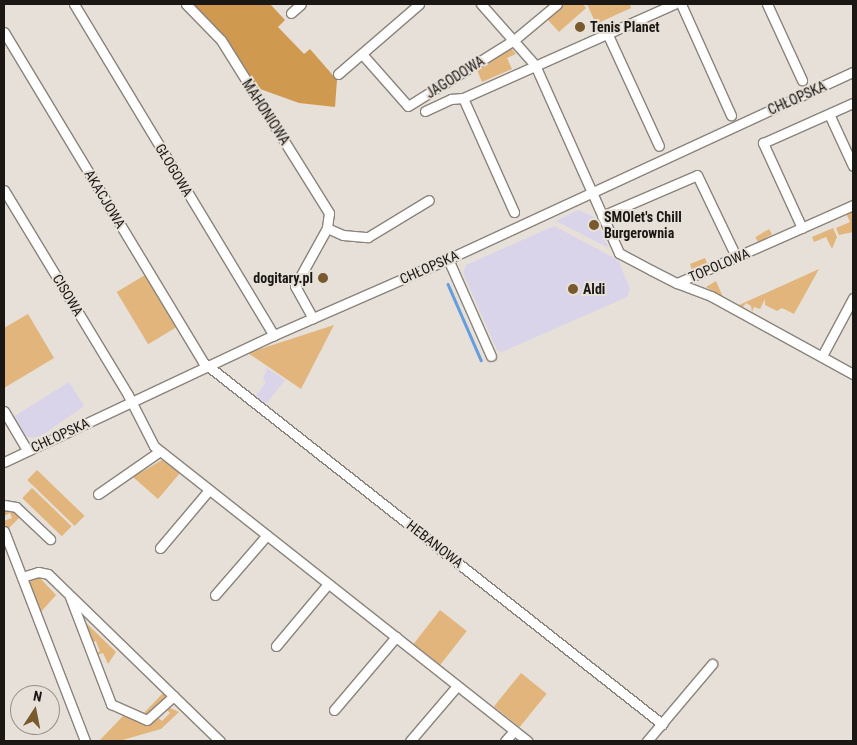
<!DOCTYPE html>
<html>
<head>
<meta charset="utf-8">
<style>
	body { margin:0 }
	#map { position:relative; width:857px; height:745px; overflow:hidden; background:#e7e0d8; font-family:"Roboto Condensed",sans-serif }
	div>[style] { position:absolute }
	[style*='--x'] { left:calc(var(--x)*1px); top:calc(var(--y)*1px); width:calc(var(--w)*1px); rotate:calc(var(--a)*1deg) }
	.commercial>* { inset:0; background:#d9d4e9 }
	.green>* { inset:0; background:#e1b57b; transform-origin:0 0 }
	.forest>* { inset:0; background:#cf9950 }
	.stream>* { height:2.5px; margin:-1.25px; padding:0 1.25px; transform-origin:1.25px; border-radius:1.25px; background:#669ddd }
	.roads { filter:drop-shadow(1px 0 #8a837b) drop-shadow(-1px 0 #8a837b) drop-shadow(0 1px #8a837b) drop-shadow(0 -1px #8a837b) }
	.minor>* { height:9px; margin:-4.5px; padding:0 4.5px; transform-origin:4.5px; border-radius:4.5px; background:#fff }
	.dots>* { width:14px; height:14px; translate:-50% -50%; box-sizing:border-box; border:2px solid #e7e0d8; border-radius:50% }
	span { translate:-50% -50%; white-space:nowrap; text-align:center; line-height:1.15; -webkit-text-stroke:4px #e7e0d8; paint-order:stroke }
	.poi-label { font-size:14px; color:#1a1714; font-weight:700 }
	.left { translate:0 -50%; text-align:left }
	.right { translate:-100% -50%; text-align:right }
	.street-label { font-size:14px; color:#1a1714 }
	.frame { position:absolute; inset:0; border:5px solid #1a1714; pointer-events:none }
	.north { position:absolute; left:10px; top:685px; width:50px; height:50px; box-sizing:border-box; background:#e7e0d8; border:1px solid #95908a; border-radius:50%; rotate:11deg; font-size:14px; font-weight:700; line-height:20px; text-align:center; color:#1a1714 }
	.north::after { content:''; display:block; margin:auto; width:18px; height:22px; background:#785a2e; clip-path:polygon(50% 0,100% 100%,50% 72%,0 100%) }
</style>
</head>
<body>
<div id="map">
	<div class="commercial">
		<i style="clip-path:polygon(578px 210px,594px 217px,609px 248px,556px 221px)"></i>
		<i style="clip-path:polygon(554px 226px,618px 260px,630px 289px,627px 297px,502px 352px,497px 350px,463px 273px,466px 265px)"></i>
		<i style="clip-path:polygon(267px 368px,285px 380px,266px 404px,256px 396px,266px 382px,263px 379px)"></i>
		<i style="clip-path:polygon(69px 382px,84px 406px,44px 434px,34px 438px,25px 436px,13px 417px)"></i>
	</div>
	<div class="green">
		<i style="clip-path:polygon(561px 4px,583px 4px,586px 8px,559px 32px,547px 19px)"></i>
		<i style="clip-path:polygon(587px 4px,630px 4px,631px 8px,596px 24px)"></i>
		<i style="clip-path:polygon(511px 48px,516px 54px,507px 58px,512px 69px,482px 82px,477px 70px)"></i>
		<i style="clip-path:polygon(853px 211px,853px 232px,839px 235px,836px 228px,850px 222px,846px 213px)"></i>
		<i style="clip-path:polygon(833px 228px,837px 237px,832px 249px,826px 237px,814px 242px,812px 237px)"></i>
		<i style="left:769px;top:229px;width:6px;height:16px;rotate:59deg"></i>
		<i style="clip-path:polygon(705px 258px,707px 263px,692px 270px,690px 264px)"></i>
		<i style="clip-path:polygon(819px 269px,794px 314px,782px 308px,777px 311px,765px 305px,765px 299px,760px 309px,754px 307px,752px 312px,751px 306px,746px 303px,743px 307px,739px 305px)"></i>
		<i style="left:145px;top:275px;width:61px;height:33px;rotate:59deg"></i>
		<i style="clip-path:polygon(716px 281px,723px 297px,706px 287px)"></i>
		<i style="clip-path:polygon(28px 314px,54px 358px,4px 388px,4px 328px)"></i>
		<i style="clip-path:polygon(334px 325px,301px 389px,248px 353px)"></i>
		<i style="clip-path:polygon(162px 460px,180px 473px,158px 499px,133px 477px)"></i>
		<i style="left:37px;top:470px;width:66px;height:14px;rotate:44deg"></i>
		<i style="left:32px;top:488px;width:55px;height:14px;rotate:44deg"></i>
		<i style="clip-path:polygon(9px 507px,21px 516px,7px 530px,4px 521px,12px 518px,10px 513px,4px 516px,4px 509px)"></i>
		<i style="clip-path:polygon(37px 575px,56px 595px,40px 613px,28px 584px,30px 578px)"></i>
		<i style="left:440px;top:610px;width:34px;height:43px;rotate:38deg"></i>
		<i style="clip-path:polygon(80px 617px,116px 652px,108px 664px,103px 653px,94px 656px,100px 651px,97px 644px,96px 641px,90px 643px)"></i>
		<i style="left:521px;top:673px;width:33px;height:43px;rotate:39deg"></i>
		<i style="clip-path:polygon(164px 692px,166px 698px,148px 716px,142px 715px)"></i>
		<i style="clip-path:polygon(168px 707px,179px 712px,161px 729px,119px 741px,99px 741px,123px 716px,149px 725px,157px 717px,162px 721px,170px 713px,165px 708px)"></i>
	</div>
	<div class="forest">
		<i style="clip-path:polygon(191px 4px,270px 4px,285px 20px,278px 27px,304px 54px,310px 49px,337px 80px,335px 107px,299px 103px,260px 89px,240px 65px,225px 38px)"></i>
	</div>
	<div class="stream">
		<i style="--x:448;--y:284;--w:83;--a:66.5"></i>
	</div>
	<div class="roads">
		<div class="minor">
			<i style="--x:74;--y:4;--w:387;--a:58.9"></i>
			<i style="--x:186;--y:4;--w:50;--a:45.8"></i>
			<i style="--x:221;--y:40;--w:204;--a:58"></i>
			<i style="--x:329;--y:213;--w:15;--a:98"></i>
			<i style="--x:327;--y:228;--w:66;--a:118.9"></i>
			<i style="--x:295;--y:286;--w:37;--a:61"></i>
			<i style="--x:481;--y:4;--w:81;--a:48.5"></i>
			<i style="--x:535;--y:65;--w:206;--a:65.9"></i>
			<i style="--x:619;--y:253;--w:36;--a:28"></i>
			<i style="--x:651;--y:270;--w:29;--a:27"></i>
			<i style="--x:677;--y:283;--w:193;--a:-23.9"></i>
			<i style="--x:681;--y:4;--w:122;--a:65.8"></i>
			<i style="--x:767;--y:4;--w:84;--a:65.3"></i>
			<i style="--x:291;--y:13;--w:13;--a:-42"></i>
			<i style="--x:4;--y:32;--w:385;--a:58.9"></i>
			<i style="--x:203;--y:362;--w:585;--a:38.26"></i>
			<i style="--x:607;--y:33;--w:124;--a:65.3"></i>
			<i style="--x:362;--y:54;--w:69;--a:48.5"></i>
			<i style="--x:408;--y:106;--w:125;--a:-31.9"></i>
			<i style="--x:514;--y:40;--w:56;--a:-39.9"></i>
			<i style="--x:338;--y:74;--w:107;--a:-40.8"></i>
			<i style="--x:463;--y:98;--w:125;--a:65.9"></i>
			<i style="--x:425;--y:111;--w:29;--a:-25"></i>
			<i style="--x:451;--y:99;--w:12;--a:-5"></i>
			<i style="--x:463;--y:98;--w:231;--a:-24"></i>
			<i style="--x:829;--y:114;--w:57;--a:65.2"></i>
			<i style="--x:4;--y:190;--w:240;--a:58.8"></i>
			<i style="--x:128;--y:395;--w:57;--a:63"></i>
			<i style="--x:154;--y:446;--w:476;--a:38.3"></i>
			<i style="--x:602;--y:216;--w:103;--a:-23.3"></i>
			<i style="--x:697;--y:175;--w:83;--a:64.4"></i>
			<i style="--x:327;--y:228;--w:17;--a:24"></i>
			<i style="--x:343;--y:235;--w:25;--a:5"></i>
			<i style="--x:368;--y:237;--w:71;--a:-31.2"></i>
			<i style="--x:802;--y:228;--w:94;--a:-114.6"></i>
			<i style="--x:763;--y:143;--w:98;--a:-24"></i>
			<i style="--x:448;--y:259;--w:106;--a:66.1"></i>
			<i style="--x:677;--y:283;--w:36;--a:21"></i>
			<i style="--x:711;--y:296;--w:162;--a:28.8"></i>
			<i style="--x:822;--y:356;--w:66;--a:-61.9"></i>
			<i style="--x:4;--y:411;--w:45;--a:59.5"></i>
			<i style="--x:4;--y:462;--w:298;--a:-25.2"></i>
			<i style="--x:274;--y:335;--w:190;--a:-23.6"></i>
			<i style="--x:448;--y:259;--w:446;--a:-24.8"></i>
			<i style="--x:98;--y:494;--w:75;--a:-34.7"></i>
			<i style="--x:4;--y:505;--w:12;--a:9"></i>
			<i style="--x:16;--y:507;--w:47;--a:43.3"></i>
			<i style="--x:4;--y:531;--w:225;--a:68.9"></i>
			<i style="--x:160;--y:548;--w:76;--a:-49.8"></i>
			<i style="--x:22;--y:577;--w:17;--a:-17"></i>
			<i style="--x:38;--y:572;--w:10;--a:11"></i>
			<i style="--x:48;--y:574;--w:240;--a:44.2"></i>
			<i style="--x:215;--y:595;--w:79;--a:-49.1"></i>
			<i style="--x:70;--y:597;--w:115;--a:69"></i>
			<i style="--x:111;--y:704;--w:39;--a:24"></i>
			<i style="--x:147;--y:720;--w:36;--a:-42"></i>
			<i style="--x:276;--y:646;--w:81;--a:-50"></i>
			<i style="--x:334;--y:710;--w:96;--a:-49.7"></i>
			<i style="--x:410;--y:741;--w:72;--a:-49.5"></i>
			<i style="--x:505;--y:741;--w:13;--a:-48"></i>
			<i style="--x:647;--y:741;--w:101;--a:-49.8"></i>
		</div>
	</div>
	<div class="dots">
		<i style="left:580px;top:27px;background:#785a2e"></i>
		<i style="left:594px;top:225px;background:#785a2e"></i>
		<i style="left:323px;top:278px;background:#785a2e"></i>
		<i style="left:573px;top:289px;background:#785a2e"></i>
	</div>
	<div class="poi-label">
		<span class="left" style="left:590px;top:27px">Tenis Planet</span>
		<span class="left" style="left:604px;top:225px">SMOlet's Chill<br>Burgerownia</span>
		<span class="right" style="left:313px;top:278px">dogitary.pl</span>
		<span class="left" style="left:583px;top:289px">Aldi</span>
	</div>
	<div class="street-label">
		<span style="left:455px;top:77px;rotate:-32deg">JAGODOWA</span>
		<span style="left:797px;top:98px;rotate:-24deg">CHŁOPSKA</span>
		<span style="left:266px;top:112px;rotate:57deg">MAHONIOWA</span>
		<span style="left:174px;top:170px;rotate:59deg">GŁOGOWA</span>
		<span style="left:105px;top:199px;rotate:59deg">AKACJOWA</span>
		<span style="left:719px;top:265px;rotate:-23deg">TOPOLOWA</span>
		<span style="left:429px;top:267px;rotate:-24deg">CHŁOPSKA</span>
		<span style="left:68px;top:295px;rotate:59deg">CISOWA</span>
		<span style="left:60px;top:435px;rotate:-25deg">CHŁOPSKA</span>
		<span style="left:435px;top:544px;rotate:38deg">HEBANOWA</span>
	</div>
	<div class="frame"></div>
	<div class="north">N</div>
</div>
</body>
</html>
